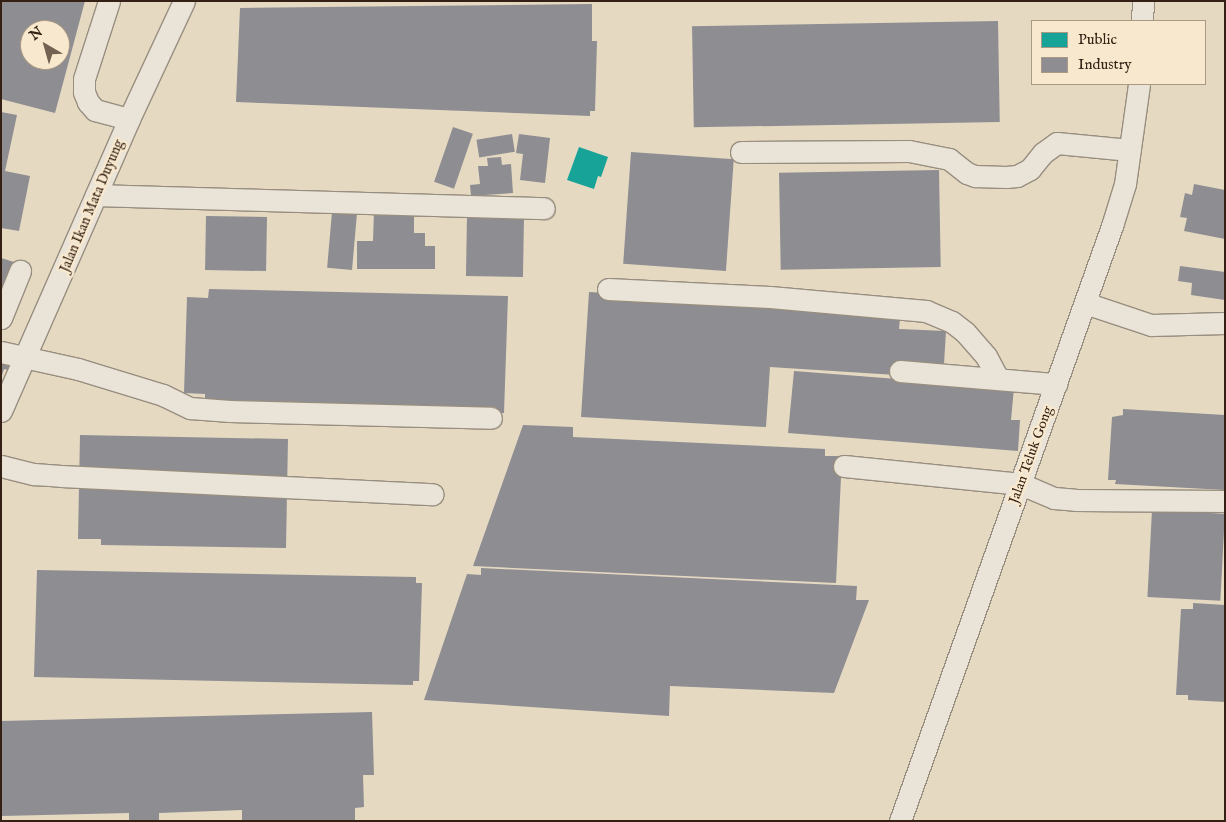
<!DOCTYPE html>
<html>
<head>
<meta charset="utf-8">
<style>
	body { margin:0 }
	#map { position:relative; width:1226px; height:822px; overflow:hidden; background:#e6d9c2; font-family:"IM FELL English",serif }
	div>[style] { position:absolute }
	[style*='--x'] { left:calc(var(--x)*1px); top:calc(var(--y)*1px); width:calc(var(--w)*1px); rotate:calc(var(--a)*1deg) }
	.public>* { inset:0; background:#17a398 }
	.industry>* { inset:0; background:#8d8d92; transform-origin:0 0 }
	.roads { filter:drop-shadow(1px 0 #988e7f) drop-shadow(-1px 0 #988e7f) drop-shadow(0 1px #988e7f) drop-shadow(0 -1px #988e7f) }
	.minor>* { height:21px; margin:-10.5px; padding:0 10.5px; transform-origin:10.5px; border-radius:10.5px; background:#e9e3d8 }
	span { translate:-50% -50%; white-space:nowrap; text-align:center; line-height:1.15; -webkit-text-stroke:5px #f8e9ce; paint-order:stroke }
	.street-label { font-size:14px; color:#352015 }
	.frame { position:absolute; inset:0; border:2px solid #352015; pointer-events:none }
	.legend { position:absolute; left:1031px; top:20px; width:175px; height:65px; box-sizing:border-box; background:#f8e9ce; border:1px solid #aa9984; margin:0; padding:6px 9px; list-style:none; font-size:15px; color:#352015 }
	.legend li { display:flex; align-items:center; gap:10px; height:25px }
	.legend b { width:25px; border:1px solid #aa9984 }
	.north { position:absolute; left:20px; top:20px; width:50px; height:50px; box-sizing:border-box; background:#f8e9ce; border:1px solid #aa9984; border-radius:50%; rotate:322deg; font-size:14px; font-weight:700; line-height:20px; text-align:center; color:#352015 }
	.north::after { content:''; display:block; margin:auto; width:18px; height:22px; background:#736152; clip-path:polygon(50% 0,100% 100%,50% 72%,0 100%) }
</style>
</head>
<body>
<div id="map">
	<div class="public">
		<i style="clip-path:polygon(579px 147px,608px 157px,601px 177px,598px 176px,594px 189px,567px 180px)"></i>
	</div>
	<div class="industry">
		<i style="clip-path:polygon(evenodd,1px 1px,85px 1px,55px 113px,1px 99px,1px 1px,30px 30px,60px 30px,60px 60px,30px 60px,30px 30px)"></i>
		<i style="clip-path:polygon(592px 4px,592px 41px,597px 41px,595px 111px,590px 111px,590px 116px,236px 102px,240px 8px)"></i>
		<i style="left:998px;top:21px;width:101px;height:306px;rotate:89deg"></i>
		<i style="clip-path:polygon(1px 112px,17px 115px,5px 171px,30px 176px,19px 231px,1px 228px)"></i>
		<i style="left:453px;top:127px;width:21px;height:58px;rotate:19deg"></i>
		<i style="left:512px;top:134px;width:18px;height:36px;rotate:81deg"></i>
		<i style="clip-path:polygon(519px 134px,550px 138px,545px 183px,520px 180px,523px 154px,516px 153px)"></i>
		<i style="left:631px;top:152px;width:103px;height:112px;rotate:4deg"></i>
		<i style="clip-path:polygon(501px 157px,502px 165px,511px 164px,513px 193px,471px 196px,470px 185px,480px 184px,478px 166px,488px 166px,487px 158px)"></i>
		<i style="left:939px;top:170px;width:97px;height:160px;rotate:89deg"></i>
		<i style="clip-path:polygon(1194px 184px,1225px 190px,1225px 239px,1184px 231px,1187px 218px,1180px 217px,1185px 193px,1192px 195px)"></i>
		<i style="clip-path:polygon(374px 211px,414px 212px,414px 233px,425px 233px,425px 246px,435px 246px,435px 269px,357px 269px,357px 241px,373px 241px)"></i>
		<i style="left:332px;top:212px;width:25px;height:56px;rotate:5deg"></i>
		<i style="left:206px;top:216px;width:61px;height:54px;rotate:1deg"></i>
		<i style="left:467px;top:216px;width:57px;height:60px;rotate:1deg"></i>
		<i style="clip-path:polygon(1px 258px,14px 262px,5px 294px,1px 293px)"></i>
		<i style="clip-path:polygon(1180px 266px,1225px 272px,1225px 300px,1191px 295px,1192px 283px,1178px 281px)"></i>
		<i style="clip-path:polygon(209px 289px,508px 296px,504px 413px,205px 406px,205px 394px,184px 393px,187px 297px,208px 298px)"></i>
		<i style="clip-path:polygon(589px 292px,884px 309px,900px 318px,899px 329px,946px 331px,944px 364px,897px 361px,896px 375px,770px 367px,766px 427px,581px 417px)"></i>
		<i style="clip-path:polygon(1px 356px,12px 359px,8px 370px,4px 369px,2px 375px)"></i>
		<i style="clip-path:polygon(794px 371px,1014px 388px,1011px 420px,1020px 420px,1018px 451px,788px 433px)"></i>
		<i style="clip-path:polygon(1123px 409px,1225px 415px,1225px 490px,1115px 484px,1116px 480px,1108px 480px,1112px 417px,1123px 415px)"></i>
		<i style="clip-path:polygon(523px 425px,573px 427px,573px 437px,825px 449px,825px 456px,842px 456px,836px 583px,473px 566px)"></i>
		<i style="clip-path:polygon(80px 435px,288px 439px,286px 548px,101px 545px,101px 539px,78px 539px)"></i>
		<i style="left:1152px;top:510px;width:73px;height:87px;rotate:3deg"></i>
		<i style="clip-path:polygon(481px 568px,857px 586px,856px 600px,869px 600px,834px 693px,670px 686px,669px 716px,424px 700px,467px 574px,481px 575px)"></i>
		<i style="clip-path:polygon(37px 570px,416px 577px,416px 583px,422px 583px,419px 681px,413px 681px,413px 685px,34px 677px)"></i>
		<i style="clip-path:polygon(1193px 603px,1225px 605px,1225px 702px,1188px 700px,1188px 695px,1176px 695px,1181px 609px,1193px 609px)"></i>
		<i style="clip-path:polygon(372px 712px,374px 775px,363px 775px,364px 807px,355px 808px,355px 821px,242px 821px,242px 810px,159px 813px,159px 821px,129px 821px,129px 813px,1px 816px,1px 721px)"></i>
	</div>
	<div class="roads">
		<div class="minor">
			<i style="--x:109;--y:1;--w:82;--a:107.8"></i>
			<i style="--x:84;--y:79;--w:13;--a:90"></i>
			<i style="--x:84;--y:92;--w:11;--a:68"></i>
			<i style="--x:88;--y:102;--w:11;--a:49"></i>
			<i style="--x:95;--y:110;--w:35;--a:15"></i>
			<i style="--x:1142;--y:21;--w:20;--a:-87"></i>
			<i style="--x:741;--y:152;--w:168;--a:-0.3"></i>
			<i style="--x:909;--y:151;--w:41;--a:11.3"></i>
			<i style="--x:949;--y:159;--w:23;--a:38"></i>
			<i style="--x:967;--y:173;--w:9;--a:21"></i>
			<i style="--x:975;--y:176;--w:31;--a:2"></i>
			<i style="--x:1006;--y:177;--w:11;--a:-5"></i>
			<i style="--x:1017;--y:176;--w:15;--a:-28"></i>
			<i style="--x:1030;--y:169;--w:21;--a:-51"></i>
			<i style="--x:1043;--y:153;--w:17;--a:-36"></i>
			<i style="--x:1057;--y:143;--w:73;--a:5.5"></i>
			<i style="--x:96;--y:195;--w:448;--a:1.7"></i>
			<i style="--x:608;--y:289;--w:162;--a:2.8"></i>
			<i style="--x:770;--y:297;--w:157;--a:5.1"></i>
			<i style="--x:926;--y:311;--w:28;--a:23"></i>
			<i style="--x:952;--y:322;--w:16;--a:38"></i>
			<i style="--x:965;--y:332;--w:32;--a:49"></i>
			<i style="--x:986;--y:356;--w:26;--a:62"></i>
			<i style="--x:1085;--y:303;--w:70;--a:18.4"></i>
			<i style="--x:1151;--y:325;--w:74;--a:-1.5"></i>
			<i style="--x:1;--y:318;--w:51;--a:-68"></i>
			<i style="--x:1;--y:352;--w:79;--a:12.4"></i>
			<i style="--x:78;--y:369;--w:89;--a:17"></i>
			<i style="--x:163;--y:395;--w:30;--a:26"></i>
			<i style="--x:190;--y:408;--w:40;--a:4.3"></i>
			<i style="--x:230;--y:411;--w:261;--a:1.5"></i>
			<i style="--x:900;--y:371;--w:157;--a:4.8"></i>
			<i style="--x:1;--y:411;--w:319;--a:-66.3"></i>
			<i style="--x:129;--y:119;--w:130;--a:-65"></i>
			<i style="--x:1;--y:466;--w:34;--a:14"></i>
			<i style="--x:34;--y:474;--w:27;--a:4"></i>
			<i style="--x:61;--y:476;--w:372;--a:2.8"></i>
			<i style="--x:844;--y:466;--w:178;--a:5.8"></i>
			<i style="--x:1021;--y:484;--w:36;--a:23"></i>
			<i style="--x:1054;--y:498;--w:21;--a:5"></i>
			<i style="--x:1075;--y:500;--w:150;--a:0.4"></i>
			<i style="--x:900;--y:821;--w:632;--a:-70.39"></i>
			<i style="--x:1112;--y:226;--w:44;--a:-72.8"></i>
			<i style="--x:1125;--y:184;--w:101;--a:-82"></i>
		</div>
	</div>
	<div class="street-label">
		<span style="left:92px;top:206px;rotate:-67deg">Jalan Ikan Mata Duyung</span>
		<span style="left:1031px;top:455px;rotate:-70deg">Jalan Teluk Gong</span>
	</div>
	<div class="frame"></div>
	<ul class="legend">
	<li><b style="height:14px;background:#17a398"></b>Public</li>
	<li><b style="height:14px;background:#8d8d92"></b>Industry</li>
	</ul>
	<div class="north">N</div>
</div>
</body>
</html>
